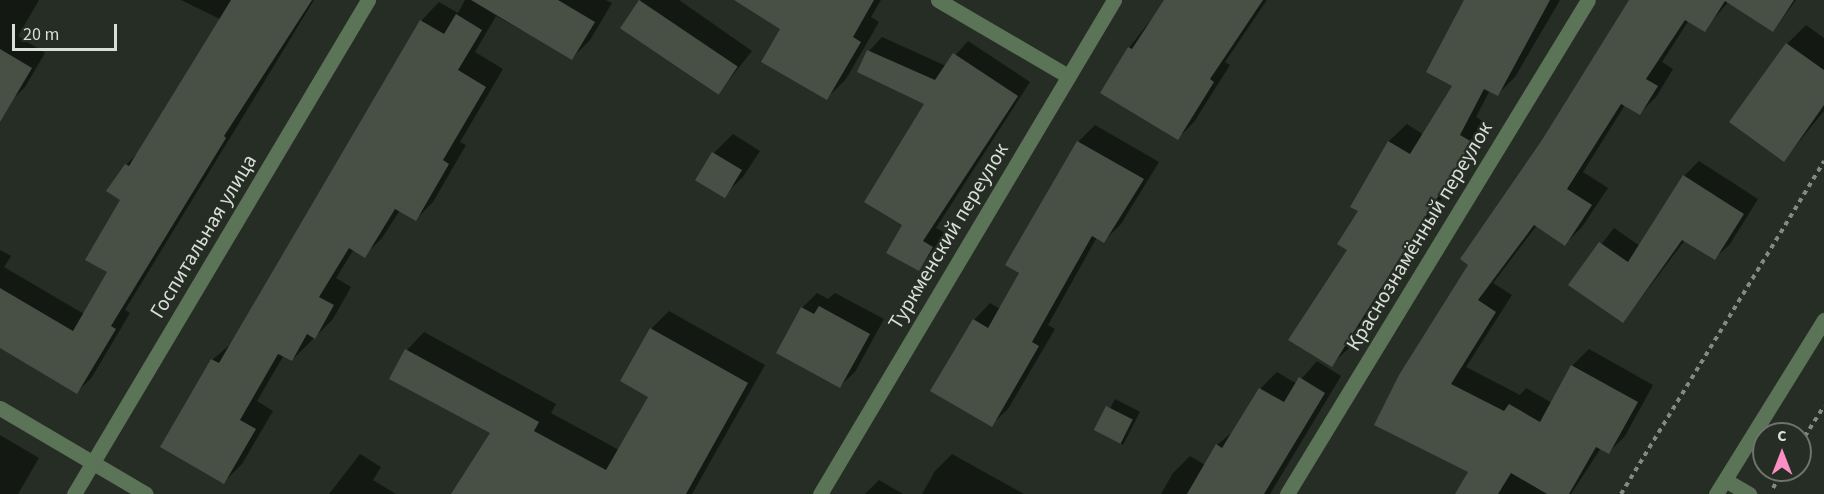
<!DOCTYPE html>
<html>
<head>
<meta charset="utf-8">
<style>
	body { margin:0 }
	#map { position:relative; width:1824px; height:494px; overflow:hidden; background:#252d24; font-family:"Source Sans 3",sans-serif }
	div>[style] { position:absolute }
	[style*='--x'] { left:calc(var(--x)*1px); top:calc(var(--y)*1px); width:calc(var(--w)*1px); rotate:calc(var(--a)*1deg) }
	.shadow>* { inset:0; background:#0007; transform-origin:0 0 }
	.building>* { inset:0; background:#485046; transform-origin:0 0 }
	.path>* { height:4px; margin-top:-2px; transform-origin:0; background:repeating-linear-gradient(90deg,#848a83 0 4.5px,transparent 0 9px) }
	.minor>* { height:15px; margin:-7.5px; padding:0 7.5px; transform-origin:7.5px; border-radius:7.5px; background:#5b7356 }
	span { translate:-50% -50%; white-space:nowrap; text-align:center; line-height:1.15; -webkit-text-stroke:4.5px #252d24; paint-order:stroke }
	.street-label { font-size:21px; color:#d9ded8 }
	.north { position:absolute; left:1752px; top:422px; width:60px; height:60px; box-sizing:border-box; background:#252d24; border:2px solid #6d746c; border-radius:50%; rotate:0deg; font-size:16px; font-weight:700; line-height:24px; text-align:center; color:#d9ded8 }
	.north::after { content:''; display:block; margin:auto; width:21px; height:27px; background:#fb8fc4; clip-path:polygon(50% 0,100% 100%,50% 72%,0 100%) }
	.scale { position:absolute; left:12px; top:24px; width:105px; height:27px; box-sizing:border-box; border:3px solid #d9ded8; border-top:0; padding-left:8px; font-size:18px; line-height:21px; white-space:nowrap; color:#d9ded8; -webkit-text-stroke:4px #252d24; paint-order:stroke }
</style>
</head>
<body>
<div id="map">
	<div class="shadow">
		<i style="clip-path:polygon(0 0,39px 0,18px 36px,45px 53px,25px 87px,11px 101px,0 95px)"></i>
		<i style="clip-path:polygon(181px 0,314px 0,125px 310px,130px 313px,92px 377px,77px 392px,0 343px,0 250px,11px 256px,4px 267px,84px 314px,109px 272px,126px 165px,139px 152px,220px 19px)"></i>
		<i style="clip-path:polygon(465px 0,606px 0,612px 3px,590px 40px,572px 58px,496px 16px,475px 52px,503px 69px,460px 142px,466px 145px,433px 202px,415px 220px,400px 210px,382px 238px,364px 256px,354px 249px,336px 278px,351px 287px,333px 319px,292px 360px,284px 355px,257px 401px,273px 411px,242px 464px,224px 482px,212px 360px,232px 343px,421px 21px,439px 2px,458px 13px)"></i>
		<i style="clip-path:polygon(641px 0,679px 0,752px 51px,718px 94px,622px 27px)"></i>
		<i style="clip-path:polygon(737px 0,881px 0,871px 17px,879px 22px,846px 79px,827px 98px,782px 28px)"></i>
		<i style="clip-path:polygon(1166px 0,1267px 0,1225px 62px,1230px 65px,1194px 122px,1178px 138px,1129px 48px)"></i>
		<i style="clip-path:polygon(1466px 0,1560px 0,1515px 77px,1498px 94px,1490px 90px,1476px 117px,1488px 124px,1349px 348px,1331px 365px,1349px 249px,1360px 211px,1352px 206px,1389px 141px,1407px 124px,1424px 135px,1454px 85px)"></i>
		<i style="clip-path:polygon(1632px 0,1730px 0,1704px 30px,1689px 20px,1662px 62px,1673px 69px,1656px 97px,1639px 114px,1625px 105px,1583px 172px,1608px 188px,1582px 227px,1565px 244px,1537px 225px,1493px 283px,1512px 295px,1466px 367px,1520px 395px,1526px 388px,1552px 403px,1572px 366px,1589px 349px,1653px 385px,1625px 436px,1608px 453px,1601px 448px,1571px 494px,1456px 494px,1471px 471px,1376px 424px,1543px 141px)"></i>
		<i style="clip-path:polygon(1755px 0,1796px 0,1773px 31px)"></i>
		<i style="clip-path:polygon(1806px 25px,1824px 38px,1824px 111px,1784px 160px,1787px 44px)"></i>
		<i style="clip-path:polygon(882px 37px,946px 66px,968px 41px,1030px 82px,936px 228px,945px 233px,919px 270px,904px 224px,926px 104px,859px 72px,869px 51px)"></i>
		<i style="clip-path:polygon(1095px 125px,1159px 162px,1121px 224px,1104px 241px,1097px 237px,1048px 325px,1055px 329px,1008px 409px,991px 425px,974px 320px,990px 303px,1000px 309px,1021px 272px,1007px 264px,1079px 141px)"></i>
		<i style="clip-path:polygon(733px 134px,760px 151px,743px 177px,723px 196px,697px 179px,714px 153px)"></i>
		<i style="clip-path:polygon(1699px 161px,1758px 199px,1730px 244px,1715px 258px,1685px 240px,1623px 322px,1570px 285px,1614px 228px,1640px 246px,1684px 176px)"></i>
		<i style="clip-path:polygon(817px 293px,828px 299px,835px 293px,884px 319px,855px 372px,840px 386px,802px 308px)"></i>
		<i style="clip-path:polygon(669px 311px,765px 365px,692px 494px,453px 494px,492px 432px,391px 378px,407px 350px,424px 332px,556px 404px,551px 413px,619px 450px,650px 396px,651px 329px)"></i>
		<i style="clip-path:polygon(1317px 361px,1341px 376px,1270px 494px,1161px 494px,1173px 473px,1190px 456px,1205px 465px,1217px 445px,1235px 430px,1260px 389px,1277px 372px,1297px 384px)"></i>
		<i style="left:1115px;top:399px;width:28px;height:37px;rotate:27deg"></i>
		<i style="clip-path:polygon(0 435px,39px 458px,18px 494px,0 494px)"></i>
		<i style="clip-path:polygon(360px 454px,381px 467px,373px 480px,396px 494px,329px 494px)"></i>
		<i style="clip-path:polygon(952px 454px,1024px 494px,922px 494px,935px 471px)"></i>
		<i style="clip-path:polygon(879px 480px,903px 494px,865px 494px)"></i>
	</div>
	<div class="building">
		<i style="clip-path:polygon(231px 0,312px 0,224px 136px,226px 138px,111px 326px,116px 329px,77px 394px,0 348px,0 288px,73px 331px,107px 272px,85px 260px,120px 200px,106px 191px,125px 164px,129px 166px)"></i>
		<i style="clip-path:polygon(471px 0,558px 0,595px 22px,572px 60px)"></i>
		<i style="left:639px;top:0;width:119px;height:34px;rotate:34deg"></i>
		<i style="clip-path:polygon(734px 0,874px 0,853px 37px,861px 42px,827px 100px,761px 62px,780px 29px)"></i>
		<i style="clip-path:polygon(1164px 0,1263px 0,1210px 79px,1214px 82px,1178px 140px,1100px 93px,1128px 47px,1132px 49px)"></i>
		<i style="clip-path:polygon(1464px 0,1550px 0,1498px 96px,1484px 89px,1460px 135px,1472px 142px,1332px 367px,1288px 340px,1347px 250px,1337px 244px,1358px 211px,1350px 207px,1388px 141px,1410px 154px,1452px 86px,1426px 72px)"></i>
		<i style="clip-path:polygon(1629px 0,1794px 0,1773px 32px,1725px 1px,1705px 32px,1685px 20px,1646px 79px,1658px 86px,1640px 115px,1621px 104px,1567px 189px,1592px 205px,1565px 246px,1534px 225px,1478px 300px,1496px 312px,1451px 384px,1504px 411px,1509px 404px,1540px 422px,1571px 365px,1638px 402px,1609px 454px,1596px 447px,1569px 494px,1547px 494px,1511px 473px,1498px 494px,1455px 494px,1468px 472px,1374px 425px,1399px 375px,1468px 265px,1460px 259px,1542px 140px)"></i>
		<i style="clip-path:polygon(456px 14px,482px 30px,458px 70px,486px 87px,443px 160px,449px 164px,416px 221px,395px 209px,365px 258px,349px 248px,319px 297px,334px 305px,315px 339px,307px 334px,292px 361px,278px 354px,240px 420px,256px 429px,224px 484px,160px 447px,211px 359px,219px 363px,420px 20px,444px 34px)"></i>
		<i style="clip-path:polygon(1786px 43px,1824px 70px,1824px 105px,1784px 162px,1729px 122px)"></i>
		<i style="clip-path:polygon(0 49px,32px 68px,0 122px)"></i>
		<i style="clip-path:polygon(867px 50px,935px 80px,953px 53px,1018px 96px,923px 241px,933px 247px,919px 271px,886px 253px,902px 225px,864px 202px,924px 104px,857px 72px)"></i>
		<i style="clip-path:polygon(1077px 141px,1144px 179px,1104px 243px,1092px 236px,1032px 342px,1039px 346px,992px 427px,930px 391px,973px 319px,988px 328px,1019px 273px,1005px 265px)"></i>
		<i style="left:712px;top:152px;width:35px;height:33px;rotate:31deg"></i>
		<i style="clip-path:polygon(1683px 175px,1744px 214px,1715px 260px,1682px 240px,1623px 323px,1568px 285px,1599px 242px,1628px 262px)"></i>
		<i style="clip-path:polygon(819px 306px,870px 334px,840px 388px,776px 353px,801px 307px,814px 314px)"></i>
		<i style="clip-path:polygon(650px 328px,748px 383px,686px 494px,451px 494px,490px 433px,389px 379px,405px 349px,539px 422px,534px 431px,606px 470px,648px 397px,620px 381px)"></i>
		<i style="clip-path:polygon(1299px 377px,1325px 393px,1264px 494px,1187px 494px,1216px 444px,1222px 448px,1259px 388px,1284px 402px)"></i>
		<i style="left:1106px;top:406px;width:30px;height:27px;rotate:27deg"></i>
	</div>
	<div class="path">
		<i style="--x:1800;--y:444;--w:45;--a:-57.7"></i>
		<i style="--x:1773;--y:488;--w:21;--a:-59"></i>
		<i style="--x:1621;--y:494;--w:390;--a:-58.6"></i>
	</div>
	<div class="minor">
		<i style="--x:938;--y:0;--w:151;--a:30.3"></i>
		<i style="--x:0;--y:408;--w:169;--a:30.5"></i>
		<i style="--x:1725;--y:480;--w:28;--a:30"></i>
		<i style="--x:74;--y:494;--w:575;--a:-59.24"></i>
		<i style="--x:820;--y:494;--w:575;--a:-59.24"></i>
		<i style="--x:1287;--y:494;--w:578;--a:-58.65"></i>
		<i style="--x:1716;--y:494;--w:205;--a:-58.2"></i>
	</div>
	<div class="street-label">
		<span style="left:203px;top:236px;rotate:-59deg">Госпитальная улица</span>
		<span style="left:948px;top:236px;rotate:-59deg">Туркменский переулок</span>
		<span style="left:1419px;top:236px;rotate:-59deg">Краснознамённый переулок</span>
	</div>
	<div class="north">С</div>
	<div class="scale">20 m</div>
</div>
</body>
</html>
